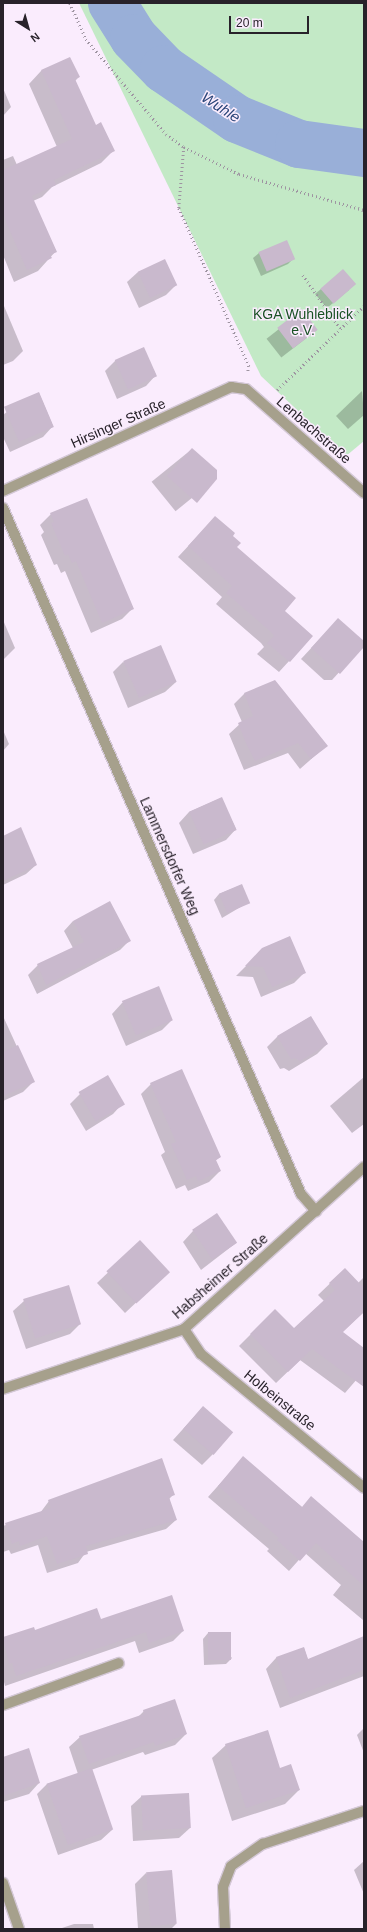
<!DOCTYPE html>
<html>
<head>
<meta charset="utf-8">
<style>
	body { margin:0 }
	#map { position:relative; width:367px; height:1932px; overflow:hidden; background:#faecfd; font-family:Helvetica,sans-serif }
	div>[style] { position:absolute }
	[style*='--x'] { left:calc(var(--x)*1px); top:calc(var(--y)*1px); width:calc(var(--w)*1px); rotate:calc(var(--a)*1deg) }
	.green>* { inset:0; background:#c3e9c6 }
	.shadow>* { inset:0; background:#0003; transform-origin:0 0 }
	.river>* { height:48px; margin:-24px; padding:0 24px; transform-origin:24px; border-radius:24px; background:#99afd8 }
	.building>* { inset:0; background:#c9b9cd; transform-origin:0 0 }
	.path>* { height:2.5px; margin-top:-1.25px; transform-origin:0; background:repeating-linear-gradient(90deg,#9e94a1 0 1px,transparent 0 4px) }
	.roads { filter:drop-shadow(1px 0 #d4c8d7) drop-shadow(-1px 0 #d4c8d7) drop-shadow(0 1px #d4c8d7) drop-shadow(0 -1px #d4c8d7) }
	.minor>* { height:10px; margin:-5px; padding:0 5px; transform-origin:5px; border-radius:5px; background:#a6a08c }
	span { translate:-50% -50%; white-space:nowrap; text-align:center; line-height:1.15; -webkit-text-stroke:3px #faecfd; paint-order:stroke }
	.park-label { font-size:14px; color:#195124 }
	.street-label { font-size:14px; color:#28222a }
	.water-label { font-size:15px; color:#294478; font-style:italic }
	.frame { position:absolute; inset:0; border:4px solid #28222a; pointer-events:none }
	.north { position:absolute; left:8px; top:8px; width:40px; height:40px; -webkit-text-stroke:3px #faecfd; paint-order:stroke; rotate:143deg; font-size:11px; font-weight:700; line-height:16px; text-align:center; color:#28222a }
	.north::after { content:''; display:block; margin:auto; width:14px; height:18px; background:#28222a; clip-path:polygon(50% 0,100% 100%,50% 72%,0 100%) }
	.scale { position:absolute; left:229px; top:16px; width:80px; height:18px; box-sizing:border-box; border:2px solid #28222a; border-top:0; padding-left:5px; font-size:12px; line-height:14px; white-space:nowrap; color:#28222a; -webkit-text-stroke:3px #faecfd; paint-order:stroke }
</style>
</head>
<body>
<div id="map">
	<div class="green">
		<i style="clip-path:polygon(79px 3px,364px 3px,364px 441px,346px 456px,261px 376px)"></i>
	</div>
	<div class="shadow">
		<i style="clip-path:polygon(70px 58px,79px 77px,75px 81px,95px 126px,113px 151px,101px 163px,52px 187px,42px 197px,33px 201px,56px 251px,38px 271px,14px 282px,3px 255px,3px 160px,13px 156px,17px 165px,57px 147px,29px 84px,41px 71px)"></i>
		<i style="clip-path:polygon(3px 88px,11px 107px,3px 116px)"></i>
		<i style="clip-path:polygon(259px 253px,294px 258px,288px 264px,261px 276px,253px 258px)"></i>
		<i style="clip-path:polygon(138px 272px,176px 285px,166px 295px,139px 308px,127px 282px)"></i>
		<i style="clip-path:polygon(321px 289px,349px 290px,327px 308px,315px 294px)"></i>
		<i style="clip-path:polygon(4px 306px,23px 351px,13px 361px,3px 365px)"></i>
		<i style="left:302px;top:311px;width:24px;height:45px;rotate:52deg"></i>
		<i style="clip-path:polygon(143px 348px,156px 375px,146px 386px,117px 399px,105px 371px,115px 361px)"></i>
		<i style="clip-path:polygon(362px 391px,364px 415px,348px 429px,336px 416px)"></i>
		<i style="clip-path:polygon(39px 393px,53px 426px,43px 437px,10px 452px,3px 437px,3px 415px,17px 404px)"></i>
		<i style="left:192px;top:449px;width:38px;height:52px;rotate:51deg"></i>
		<i style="clip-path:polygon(51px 514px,132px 609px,122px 619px,91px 633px,65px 571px,61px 573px,57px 564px,54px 565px,41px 535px,44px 532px,40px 525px)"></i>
		<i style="clip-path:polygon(205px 528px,232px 536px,236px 547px,283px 611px,312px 636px,279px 672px,257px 654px,264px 647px,261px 643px,216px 604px,222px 597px,178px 557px)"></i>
		<i style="clip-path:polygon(3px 620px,15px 648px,3px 660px)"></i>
		<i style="clip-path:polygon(328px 630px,364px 642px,364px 645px,332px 680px,324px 680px,301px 659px)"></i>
		<i style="clip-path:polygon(123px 662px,176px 682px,165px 692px,128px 708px,113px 672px)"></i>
		<i style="clip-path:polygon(275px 681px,326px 746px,300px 769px,288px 753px,244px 770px,229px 734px,242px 722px,234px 704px,244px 694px)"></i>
		<i style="clip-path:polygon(3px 730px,9px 744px,3px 751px)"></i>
		<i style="clip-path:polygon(221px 798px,236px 829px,226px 840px,193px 854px,179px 823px,189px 812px)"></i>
		<i style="clip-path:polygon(3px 837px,36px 865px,26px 874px,3px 885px)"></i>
		<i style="clip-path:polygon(241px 885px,249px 902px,222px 918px,214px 900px,219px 894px)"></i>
		<i style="clip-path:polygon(73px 921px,129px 941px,120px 950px,37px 994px,28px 975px,38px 965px,73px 948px,64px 931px)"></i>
		<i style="clip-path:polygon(263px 949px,305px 972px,294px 983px,261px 997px,253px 977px,236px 976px)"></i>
		<i style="clip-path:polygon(158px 988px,172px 1020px,162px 1030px,126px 1046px,112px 1014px,122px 1003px)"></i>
		<i style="clip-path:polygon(3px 1016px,33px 1082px,23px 1092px,3px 1101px)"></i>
		<i style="clip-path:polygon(310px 1017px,327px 1044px,317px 1054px,289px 1071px,284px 1068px,280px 1069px,267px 1047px,277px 1037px)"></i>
		<i style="clip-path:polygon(364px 1077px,364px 1124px,352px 1133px,330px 1106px)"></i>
		<i style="clip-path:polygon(151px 1084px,220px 1157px,215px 1161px,220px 1171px,209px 1182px,188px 1191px,185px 1185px,176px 1189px,161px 1155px,165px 1152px,141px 1094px)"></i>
		<i style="clip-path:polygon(80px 1094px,123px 1103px,113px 1114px,86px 1131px,70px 1104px)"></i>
		<i style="clip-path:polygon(193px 1231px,236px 1243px,201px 1270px,183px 1242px)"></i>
		<i style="clip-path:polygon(140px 1242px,158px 1282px,125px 1313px,97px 1283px)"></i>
		<i style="clip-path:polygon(345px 1269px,358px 1283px,364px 1277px,364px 1312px,342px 1332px,364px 1349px,364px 1371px,345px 1393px,300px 1360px,276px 1383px,239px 1346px,275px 1310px,294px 1329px,324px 1301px,318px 1295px)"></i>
		<i style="clip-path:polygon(24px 1301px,80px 1324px,70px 1334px,26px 1349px,13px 1311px)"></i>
		<i style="clip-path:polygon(203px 1407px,213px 1454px,202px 1465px,173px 1440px)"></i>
		<i style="clip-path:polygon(243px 1458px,302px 1507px,364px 1542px,363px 1620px,333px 1595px,341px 1585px,305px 1553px,289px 1571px,267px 1551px,269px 1549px,208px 1497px)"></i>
		<i style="clip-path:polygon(174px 1494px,169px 1499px,176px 1520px,166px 1529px,86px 1552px,78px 1563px,47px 1573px,38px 1545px,11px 1554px,9px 1550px,3px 1552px,3px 1526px,40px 1513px,49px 1501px)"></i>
		<i style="clip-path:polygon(100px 1620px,183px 1631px,173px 1641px,139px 1653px,135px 1641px,5px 1686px,3px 1678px,3px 1638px)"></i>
		<i style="clip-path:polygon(208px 1633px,232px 1658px,226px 1664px,204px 1665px,203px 1639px)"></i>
		<i style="clip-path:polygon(364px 1638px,364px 1676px,280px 1708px,266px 1669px,276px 1658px,304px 1648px,308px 1660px)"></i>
		<i style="clip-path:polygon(144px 1711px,186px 1734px,175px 1745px,145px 1755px,143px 1752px,91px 1770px,112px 1830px,101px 1840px,58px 1855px,37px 1794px,47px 1784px,78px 1774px,69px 1747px,80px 1737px,138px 1717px)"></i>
		<i style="clip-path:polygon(364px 1728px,364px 1753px,357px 1735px)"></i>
		<i style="clip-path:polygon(226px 1745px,280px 1769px,299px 1790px,285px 1804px,232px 1821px,212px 1758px)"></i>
		<i style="clip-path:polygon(3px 1758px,39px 1783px,29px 1794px,3px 1802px)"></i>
		<i style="clip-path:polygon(142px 1796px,190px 1828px,179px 1838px,133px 1841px,131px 1806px)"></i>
		<i style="clip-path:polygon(364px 1861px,364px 1894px,354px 1870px)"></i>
		<i style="clip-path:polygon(146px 1873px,176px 1924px,171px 1929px,138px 1929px,135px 1884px)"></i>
		<i style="clip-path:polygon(74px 1924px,93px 1924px,94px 1929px,59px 1929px)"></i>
	</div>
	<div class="river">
		<i style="--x:112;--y:3;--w:41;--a:57.8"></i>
		<i style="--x:134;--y:38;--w:43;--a:45.9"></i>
		<i style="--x:164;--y:69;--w:88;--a:34.4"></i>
		<i style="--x:237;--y:119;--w:67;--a:22"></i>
		<i style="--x:299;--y:144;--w:66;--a:7.9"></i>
	</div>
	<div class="building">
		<i style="clip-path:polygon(70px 57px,80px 77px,75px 79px,96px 125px,101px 122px,115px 151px,54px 180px,56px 185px,32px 196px,57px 252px,50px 255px,52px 258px,27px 270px,6px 222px,3px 210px,3px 170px,72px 139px,41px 70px)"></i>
		<i style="left:287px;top:240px;width:21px;height:31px;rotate:67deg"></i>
		<i style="left:165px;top:259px;width:29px;height:30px;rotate:65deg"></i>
		<i style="left:343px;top:269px;width:20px;height:30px;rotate:49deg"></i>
		<i style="left:302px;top:309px;width:26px;height:31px;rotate:53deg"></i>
		<i style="left:144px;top:347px;width:32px;height:32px;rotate:66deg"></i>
		<i style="left:39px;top:392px;width:38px;height:38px;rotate:67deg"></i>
		<i style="clip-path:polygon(192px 448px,217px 470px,217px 479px,197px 503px,167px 476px)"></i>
		<i style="clip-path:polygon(87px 498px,134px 609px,102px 623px,76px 561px,72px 563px,68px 554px,65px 556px,51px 523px,54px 522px,50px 513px)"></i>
		<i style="clip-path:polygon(215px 516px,235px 533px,233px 536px,241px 543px,237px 547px,296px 598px,285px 611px,313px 636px,290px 662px,267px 643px,274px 636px,271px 632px,226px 593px,232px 586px,188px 546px)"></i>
		<i style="clip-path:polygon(338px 618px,364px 641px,364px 647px,340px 674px,311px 648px)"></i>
		<i style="left:161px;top:645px;width:40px;height:41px;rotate:67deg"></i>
		<i style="clip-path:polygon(275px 680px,328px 746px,311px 759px,298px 743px,255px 761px,246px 743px,238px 723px,253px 716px,244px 693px)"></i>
		<i style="left:222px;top:797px;width:36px;height:36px;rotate:66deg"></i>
		<i style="clip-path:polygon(21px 827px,37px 865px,3px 881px,3px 836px)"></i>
		<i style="left:242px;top:884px;width:21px;height:25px;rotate:67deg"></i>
		<i style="clip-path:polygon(110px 901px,131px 941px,46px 985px,37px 964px,84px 942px,73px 921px)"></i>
		<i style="clip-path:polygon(290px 936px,306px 973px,272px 987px,263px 967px,245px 966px,262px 948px)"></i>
		<i style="left:159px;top:986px;width:37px;height:40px;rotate:68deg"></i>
		<i style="clip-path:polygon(311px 1016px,328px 1044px,300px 1061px,295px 1058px,291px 1059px,277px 1036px)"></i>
		<i style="clip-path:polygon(18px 1045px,35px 1082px,3px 1096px,3px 1052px)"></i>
		<i style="clip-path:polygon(182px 1069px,221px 1157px,216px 1160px,221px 1171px,198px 1181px,196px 1176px,187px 1180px,171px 1144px,176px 1142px,150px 1083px)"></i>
		<i style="left:108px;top:1075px;width:34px;height:34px;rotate:60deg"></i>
		<i style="left:217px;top:1213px;width:36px;height:30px;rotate:56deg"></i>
		<i style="left:140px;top:1240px;width:44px;height:46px;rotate:47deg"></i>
		<i style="clip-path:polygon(345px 1268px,364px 1288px,364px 1312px,343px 1332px,364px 1348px,364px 1387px,312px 1349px,288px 1372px,250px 1334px,275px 1309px,294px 1328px,335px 1290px,329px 1283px)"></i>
		<i style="left:69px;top:1285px;width:41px;height:48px;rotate:73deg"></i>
		<i style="left:203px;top:1406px;width:40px;height:30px;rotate:41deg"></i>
		<i style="clip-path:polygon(243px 1456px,302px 1507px,311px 1496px,364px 1542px,364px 1586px,316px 1543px,300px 1561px,277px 1540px,279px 1538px,218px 1486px)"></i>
		<i style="clip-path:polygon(162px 1458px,175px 1495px,169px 1497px,177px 1520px,86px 1546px,88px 1554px,57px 1564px,47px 1536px,20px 1546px,19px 1541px,12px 1544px,5px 1523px,51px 1508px,48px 1500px)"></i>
		<i style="clip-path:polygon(172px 1595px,184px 1631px,149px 1643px,146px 1632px,16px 1676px,12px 1663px,9px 1664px,3px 1637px,34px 1627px,35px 1630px,97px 1608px,101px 1619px)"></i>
		<i style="left:208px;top:1632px;width:23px;height:28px"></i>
		<i style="clip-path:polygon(364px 1636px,364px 1670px,290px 1698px,276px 1657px,304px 1647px,308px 1659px)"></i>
		<i style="clip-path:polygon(175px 1699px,187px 1734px,155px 1746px,154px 1742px,89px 1764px,79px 1736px,144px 1714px,143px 1710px)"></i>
		<i style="clip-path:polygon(268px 1730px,280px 1768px,291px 1764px,300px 1790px,246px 1808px,225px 1744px)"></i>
		<i style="clip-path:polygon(29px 1748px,40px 1783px,3px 1796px,3px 1757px)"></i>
		<i style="left:92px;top:1768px;width:65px;height:48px;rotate:71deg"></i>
		<i style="left:189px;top:1793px;width:35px;height:48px;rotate:87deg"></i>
		<i style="left:172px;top:1870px;width:54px;height:26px;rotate:85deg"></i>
	</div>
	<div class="path">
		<i style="--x:70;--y:3;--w:39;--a:66"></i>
		<i style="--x:86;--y:39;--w:124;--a:49.9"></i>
		<i style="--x:166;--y:134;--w:22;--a:36"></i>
		<i style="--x:184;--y:147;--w:61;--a:26.1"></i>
		<i style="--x:239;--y:174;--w:130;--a:16.1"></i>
		<i style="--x:184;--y:147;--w:61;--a:94.7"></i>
		<i style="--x:179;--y:208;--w:173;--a:66.1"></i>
		<i style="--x:249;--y:366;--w:5;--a:101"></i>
		<i style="--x:303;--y:275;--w:65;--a:55.1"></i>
		<i style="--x:277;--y:390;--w:121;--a:-44"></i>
	</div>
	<div class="roads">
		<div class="minor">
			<i style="--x:3;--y:491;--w:251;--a:-24.5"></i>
			<i style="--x:231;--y:387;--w:15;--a:8"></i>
			<i style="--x:246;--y:389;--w:157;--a:41.4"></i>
			<i style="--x:3;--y:508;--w:748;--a:66.52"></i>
			<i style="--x:301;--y:1194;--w:23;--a:49"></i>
			<i style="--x:184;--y:1329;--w:30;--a:56"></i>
			<i style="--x:201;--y:1354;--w:211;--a:39.4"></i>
			<i style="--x:3;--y:1389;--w:191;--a:-18.3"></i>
			<i style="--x:184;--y:1329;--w:242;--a:-42"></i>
			<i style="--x:3;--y:1705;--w:123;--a:-19.9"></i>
			<i style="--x:3;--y:1883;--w:49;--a:70.8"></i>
			<i style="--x:225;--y:1929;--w:42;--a:-92.7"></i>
			<i style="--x:223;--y:1887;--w:22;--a:-69"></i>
			<i style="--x:231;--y:1866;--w:39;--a:-35"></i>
			<i style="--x:263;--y:1844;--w:106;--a:-18.1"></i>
		</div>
	</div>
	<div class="park-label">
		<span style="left:303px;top:322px">KGA Wuhleblick<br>e.V.</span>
	</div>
	<div class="street-label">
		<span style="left:118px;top:423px;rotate:-24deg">Hirsinger Straße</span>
		<span style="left:314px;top:430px;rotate:41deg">Lenbachstraße</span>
		<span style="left:170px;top:856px;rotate:66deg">Lammersdorfer Weg</span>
		<span style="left:220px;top:1276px;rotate:-41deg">Habsheimer Straße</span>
		<span style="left:280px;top:1400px;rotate:39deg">Holbeinstraße</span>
	</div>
	<div class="water-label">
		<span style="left:221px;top:107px;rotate:33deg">Wuhle</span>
	</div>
	<div class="frame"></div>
	<div class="north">N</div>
	<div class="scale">20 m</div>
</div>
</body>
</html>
